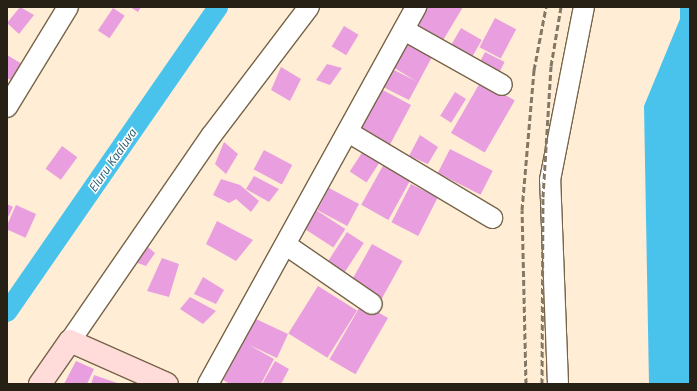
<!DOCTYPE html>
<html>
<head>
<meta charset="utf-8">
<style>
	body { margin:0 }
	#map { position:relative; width:697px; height:391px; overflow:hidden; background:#ffeed5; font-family:"Open Sans",sans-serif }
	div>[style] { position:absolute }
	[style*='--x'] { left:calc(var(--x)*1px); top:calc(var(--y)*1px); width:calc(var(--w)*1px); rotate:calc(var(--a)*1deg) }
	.water>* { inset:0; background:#49c3ec }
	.canal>* { height:20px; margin:-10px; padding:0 10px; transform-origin:10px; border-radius:10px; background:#49c3ec }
	.building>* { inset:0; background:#e99edf; transform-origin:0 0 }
	.roads { filter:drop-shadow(1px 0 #77654a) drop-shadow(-1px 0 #77654a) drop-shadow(0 1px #77654a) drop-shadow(0 -1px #77654a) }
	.street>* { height:20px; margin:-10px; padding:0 10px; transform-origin:10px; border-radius:10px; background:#fff }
	.secondary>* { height:22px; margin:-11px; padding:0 11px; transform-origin:11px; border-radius:11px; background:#ffdcda }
	.rail>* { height:3px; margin-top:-1.5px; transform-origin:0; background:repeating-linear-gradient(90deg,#837866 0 6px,transparent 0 9px) }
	span { translate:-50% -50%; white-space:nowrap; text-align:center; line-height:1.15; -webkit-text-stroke:3px #fefefe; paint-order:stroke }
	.water-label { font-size:12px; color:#295a6c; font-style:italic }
	.frame { position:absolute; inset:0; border:8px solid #272014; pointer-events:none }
</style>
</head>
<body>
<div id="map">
	<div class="water">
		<i style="clip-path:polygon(680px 7px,690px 7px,690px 384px,649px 384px,644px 106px,680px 19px)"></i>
	</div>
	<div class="canal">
		<i style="--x:7;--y:312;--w:371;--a:-55.3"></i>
	</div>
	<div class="building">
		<i style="clip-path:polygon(20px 7px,34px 15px,19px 34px,7px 23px)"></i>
		<i style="clip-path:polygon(130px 7px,141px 7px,138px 12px)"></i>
		<i style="clip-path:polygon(424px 7px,463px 7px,439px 47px,411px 29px)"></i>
		<i style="left:113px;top:8px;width:14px;height:27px;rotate:34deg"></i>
		<i style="left:495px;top:18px;width:24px;height:33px;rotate:28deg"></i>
		<i style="left:344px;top:26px;width:17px;height:24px;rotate:31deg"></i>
		<i style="left:461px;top:28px;width:24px;height:26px;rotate:30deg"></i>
		<i style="clip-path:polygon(406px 40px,433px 55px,409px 100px,383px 87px,392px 69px,416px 81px,391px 66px)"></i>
		<i style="left:485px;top:52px;width:22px;height:13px;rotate:27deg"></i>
		<i style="clip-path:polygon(7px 55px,22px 64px,11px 80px,7px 78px)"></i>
		<i style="clip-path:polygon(327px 64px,342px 68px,330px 85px,316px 80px)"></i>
		<i style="clip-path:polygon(281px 67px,301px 79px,290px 101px,271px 90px)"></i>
		<i style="left:481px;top:81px;width:39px;height:60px;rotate:30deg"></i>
		<i style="left:381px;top:89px;width:34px;height:47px;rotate:28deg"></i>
		<i style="left:455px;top:92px;width:13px;height:28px;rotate:32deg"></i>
		<i style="clip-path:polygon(420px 135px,438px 147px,428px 164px,409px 156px)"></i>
		<i style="clip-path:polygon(224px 142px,238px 154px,226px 174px,215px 164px)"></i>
		<i style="left:62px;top:146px;width:19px;height:28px;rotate:36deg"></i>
		<i style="left:365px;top:148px;width:20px;height:28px;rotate:33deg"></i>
		<i style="left:450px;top:149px;width:48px;height:27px;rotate:27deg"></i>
		<i style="left:264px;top:150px;width:32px;height:22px;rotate:28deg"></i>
		<i style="left:385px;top:162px;width:31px;height:49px;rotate:29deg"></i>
		<i style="clip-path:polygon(254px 176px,279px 189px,269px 202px,246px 189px)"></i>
		<i style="clip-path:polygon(221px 179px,240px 185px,259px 201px,251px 212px,236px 199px,229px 203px,213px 195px)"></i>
		<i style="left:411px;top:184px;width:30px;height:43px;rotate:27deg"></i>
		<i style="left:329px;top:188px;width:34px;height:25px;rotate:28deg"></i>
		<i style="clip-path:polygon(7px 204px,13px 207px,7px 219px)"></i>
		<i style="left:16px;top:205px;width:22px;height:26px;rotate:24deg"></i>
		<i style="left:316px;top:210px;width:35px;height:22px;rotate:33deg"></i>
		<i style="clip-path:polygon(217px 221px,253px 240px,236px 261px,206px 244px)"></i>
		<i style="left:347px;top:232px;width:20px;height:39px;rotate:33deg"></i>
		<i style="clip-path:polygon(143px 243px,155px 253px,146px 266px,132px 261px)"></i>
		<i style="left:372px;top:244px;width:35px;height:48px;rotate:29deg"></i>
		<i style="clip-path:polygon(162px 258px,179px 264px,169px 297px,147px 291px)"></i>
		<i style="clip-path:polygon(203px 277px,224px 290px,216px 304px,194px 294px)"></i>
		<i style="left:318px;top:286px;width:46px;height:56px;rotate:32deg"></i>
		<i style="clip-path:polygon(190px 297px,216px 311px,203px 324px,180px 309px)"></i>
		<i style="left:362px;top:303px;width:30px;height:65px;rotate:30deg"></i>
		<i style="clip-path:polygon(256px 319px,288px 334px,277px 358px,249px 345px,274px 359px,261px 384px,230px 384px,223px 380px)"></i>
		<i style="clip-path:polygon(76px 361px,94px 369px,87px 384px,64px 384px)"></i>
		<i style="clip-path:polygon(275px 361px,289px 369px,281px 384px,262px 384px)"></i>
		<i style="clip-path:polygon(94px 375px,120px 384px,91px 384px)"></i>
	</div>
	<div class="roads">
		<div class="street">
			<i style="--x:404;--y:30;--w:112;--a:29.3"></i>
			<i style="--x:7;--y:107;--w:117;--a:-58.6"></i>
			<i style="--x:348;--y:132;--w:168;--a:30.8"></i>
			<i style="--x:286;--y:245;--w:104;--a:34.5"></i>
			<i style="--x:70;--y:341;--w:249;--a:-55.5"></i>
			<i style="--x:211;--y:136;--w:162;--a:-52.8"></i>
			<i style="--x:208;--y:384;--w:431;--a:-61.1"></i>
			<i style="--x:558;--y:384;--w:204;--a:-92.2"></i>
			<i style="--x:550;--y:180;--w:176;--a:-78.9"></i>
		</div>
		<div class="secondary">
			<i style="--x:40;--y:384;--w:52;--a:-55.1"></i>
			<i style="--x:70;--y:341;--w:106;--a:23.9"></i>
		</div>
	</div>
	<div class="rail">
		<i style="--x:526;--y:384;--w:174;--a:-91.3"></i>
		<i style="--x:522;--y:210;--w:141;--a:-85.1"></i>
		<i style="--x:534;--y:70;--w:64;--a:-79.2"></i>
		<i style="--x:542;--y:384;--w:187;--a:-89.7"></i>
		<i style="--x:543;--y:197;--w:131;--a:-86.5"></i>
		<i style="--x:551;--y:66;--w:60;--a:-80.4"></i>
	</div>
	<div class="water-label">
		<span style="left:113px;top:160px;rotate:-55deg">Eluru Kaaluva</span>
	</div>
	<div class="frame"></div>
</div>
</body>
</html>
